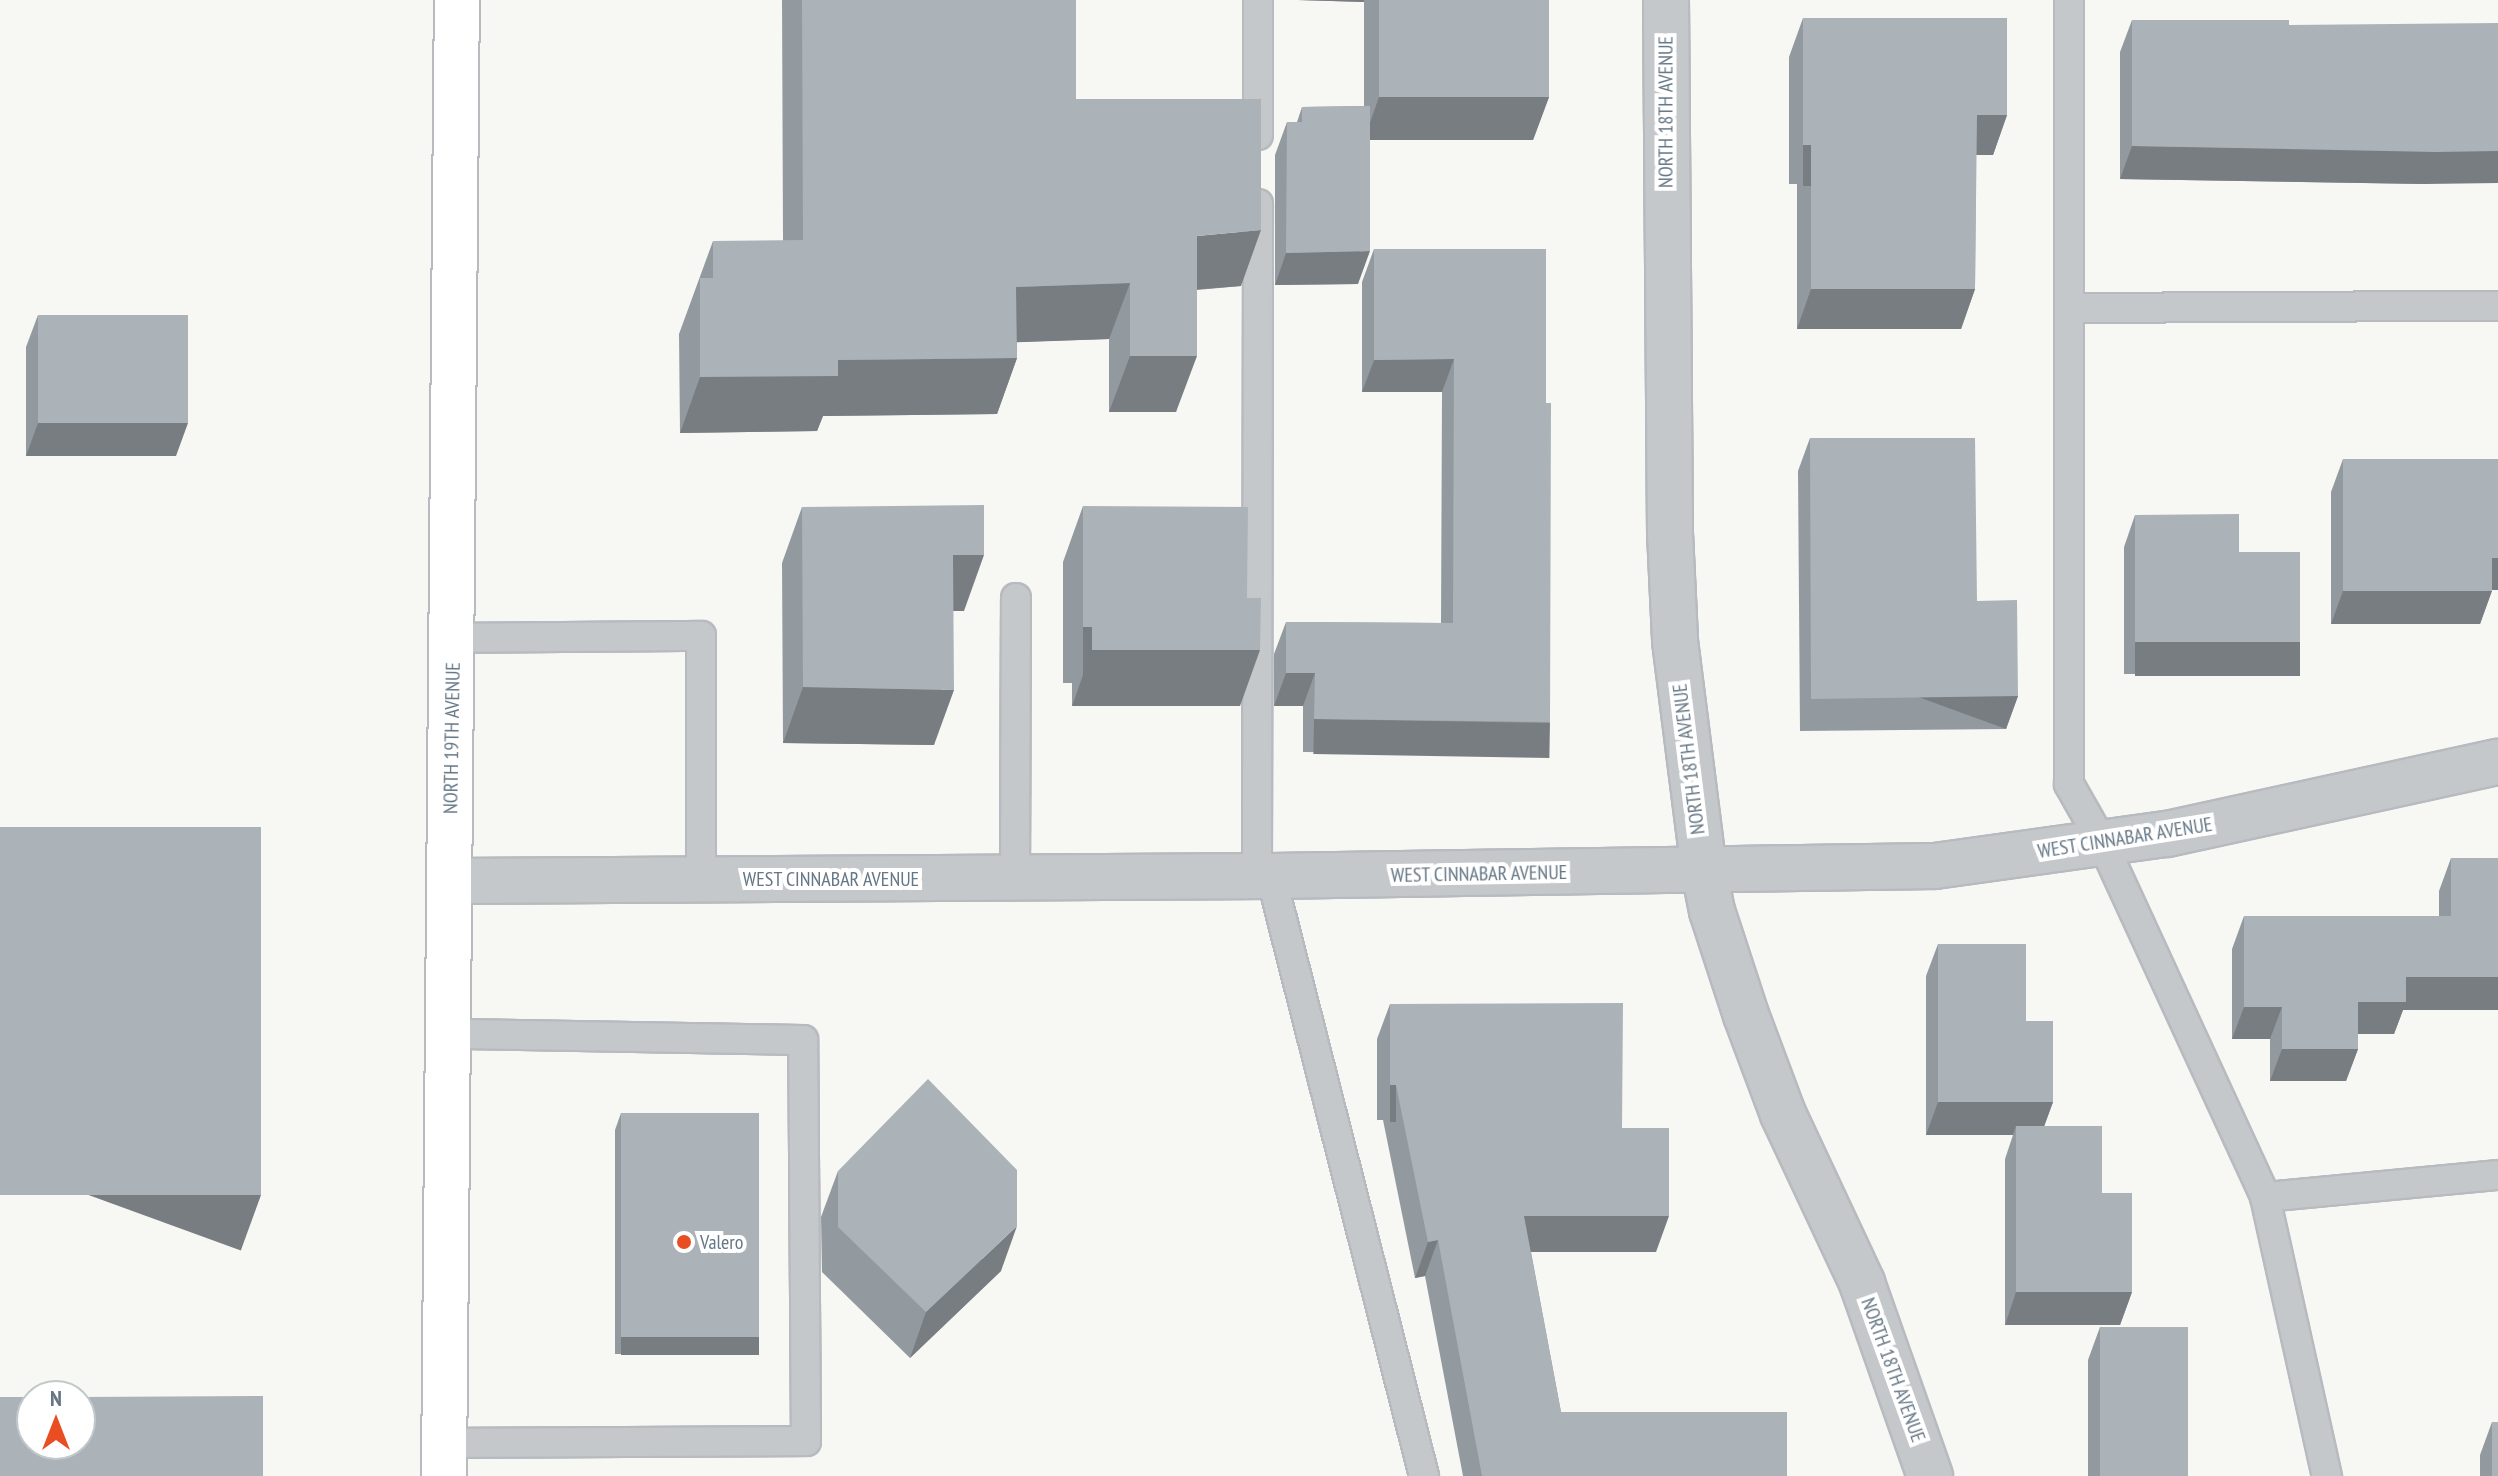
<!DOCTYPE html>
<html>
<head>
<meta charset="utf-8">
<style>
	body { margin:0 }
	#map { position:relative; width:2498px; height:1476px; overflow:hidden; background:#f7f7f3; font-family:"PT Sans Narrow",sans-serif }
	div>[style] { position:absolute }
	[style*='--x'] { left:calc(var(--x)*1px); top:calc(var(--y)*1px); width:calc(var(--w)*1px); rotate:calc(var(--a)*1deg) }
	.roads { filter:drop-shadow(2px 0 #b7bbbf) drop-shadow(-2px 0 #b7bbbf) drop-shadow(0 2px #b7bbbf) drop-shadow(0 -2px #b7bbbf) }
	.lane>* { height:28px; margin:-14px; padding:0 14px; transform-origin:14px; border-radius:14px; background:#c4c8cb }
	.street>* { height:44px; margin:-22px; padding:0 22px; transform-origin:22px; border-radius:22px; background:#c4c8cb }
	.primary>* { height:44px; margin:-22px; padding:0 22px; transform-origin:22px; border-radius:22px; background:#fff }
	.wall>* { inset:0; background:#939a9f }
	.shaded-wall>* { inset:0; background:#787d82; transform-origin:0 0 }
	.building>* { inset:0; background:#abb3b9; transform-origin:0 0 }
	.dots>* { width:22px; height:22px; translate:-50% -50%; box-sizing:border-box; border:4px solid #fff; border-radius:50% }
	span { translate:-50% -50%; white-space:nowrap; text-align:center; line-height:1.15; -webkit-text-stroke:8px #fff; paint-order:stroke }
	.street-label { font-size:20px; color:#657785 }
	.poi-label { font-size:20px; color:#657785 }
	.left { translate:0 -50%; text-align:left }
	.north { position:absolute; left:16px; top:1380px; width:80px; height:80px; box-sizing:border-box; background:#fff; border:2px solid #c1c9ce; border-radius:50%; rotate:0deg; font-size:22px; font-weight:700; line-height:32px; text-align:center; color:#657785 }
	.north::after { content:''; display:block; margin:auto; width:28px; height:36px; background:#e84e22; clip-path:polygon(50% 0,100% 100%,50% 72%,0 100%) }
</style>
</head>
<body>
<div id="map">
	<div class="roads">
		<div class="lane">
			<i style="--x:2069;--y:0;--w:784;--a:90"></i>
			<i style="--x:2069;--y:784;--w:69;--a:60.5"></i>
			<i style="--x:2103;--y:844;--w:388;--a:65.3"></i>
			<i style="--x:2265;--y:1197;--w:286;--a:77.5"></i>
			<i style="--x:1258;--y:135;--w:135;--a:-90"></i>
			<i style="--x:2070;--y:308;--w:428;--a:-0.3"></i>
			<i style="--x:454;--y:638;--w:247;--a:-0.5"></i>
			<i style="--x:701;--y:636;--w:244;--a:90"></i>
			<i style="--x:1257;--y:875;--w:671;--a:-89.91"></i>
			<i style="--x:1271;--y:876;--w:619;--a:75.69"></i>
			<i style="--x:1015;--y:878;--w:280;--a:-89.8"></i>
			<i style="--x:2265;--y:1197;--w:234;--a:-5.4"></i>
			<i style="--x:445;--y:1443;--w:361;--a:-0.3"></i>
			<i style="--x:806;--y:1441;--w:401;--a:-90.4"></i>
			<i style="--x:803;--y:1040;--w:354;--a:-179"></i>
		</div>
		<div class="street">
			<i style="--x:1666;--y:0;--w:533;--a:89.57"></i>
			<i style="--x:1670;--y:533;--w:108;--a:87.3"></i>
			<i style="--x:1675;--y:641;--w:232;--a:82.8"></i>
			<i style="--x:1704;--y:871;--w:41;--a:78.7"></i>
			<i style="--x:1712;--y:911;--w:109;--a:71.9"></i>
			<i style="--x:1746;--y:1015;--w:106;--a:69.5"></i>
			<i style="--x:1783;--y:1114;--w:187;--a:64.9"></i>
			<i style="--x:1862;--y:1283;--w:205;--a:70.6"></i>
			<i style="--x:450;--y:881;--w:821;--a:-0.35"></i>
			<i style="--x:1271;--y:876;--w:664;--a:-0.86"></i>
			<i style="--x:1935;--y:866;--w:234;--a:-7.9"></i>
			<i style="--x:2167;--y:834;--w:339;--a:-12.3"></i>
		</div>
		<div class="primary">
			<i style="--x:444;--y:1476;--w:1476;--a:-89.5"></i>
		</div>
	</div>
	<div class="wall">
		<i style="clip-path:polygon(782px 0,1076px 0,1076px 99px,1241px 286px,1197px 290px,1176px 412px,1109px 412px,1109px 339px,1017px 342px,1017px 358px,997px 414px,823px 416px,817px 431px,680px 433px,679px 334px,713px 241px,783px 241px)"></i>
		<i style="clip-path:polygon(1298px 0,1549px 0,1549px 97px,1533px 140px,1370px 140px,1358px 284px,1275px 285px,1275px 155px,1287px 122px,1297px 122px,1302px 107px,1364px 106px,1364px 2px)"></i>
		<i style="clip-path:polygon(1803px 18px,2007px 115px,1993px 155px,1976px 155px,1975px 289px,1961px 329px,1797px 329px,1797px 184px,1789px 184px,1789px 57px)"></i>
		<i style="clip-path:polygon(2132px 20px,2289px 25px,2425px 184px,2120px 179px,2120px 52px)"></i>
		<i style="clip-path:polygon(1374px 249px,1546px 403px,1550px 722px,1539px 754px,1303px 752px,1303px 706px,1274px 706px,1274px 654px,1286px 622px,1441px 623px,1442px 392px,1362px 392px,1362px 282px)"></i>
		<i style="clip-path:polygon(38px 315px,176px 456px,26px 456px,26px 347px)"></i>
		<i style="clip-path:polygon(1810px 438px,1977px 601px,2018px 696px,2006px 729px,1800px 731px,1798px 471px)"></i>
		<i style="clip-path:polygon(2343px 459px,2498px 590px,2492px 590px,2480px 624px,2331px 624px,2331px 492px)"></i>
		<i style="clip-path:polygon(1083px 506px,1240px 706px,1072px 706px,1072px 683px,1063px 683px,1063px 562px)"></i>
		<i style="clip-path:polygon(802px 507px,964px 611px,953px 611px,934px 745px,783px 743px,782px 563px)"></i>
		<i style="clip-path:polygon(2135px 515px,2239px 552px,2288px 674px,2124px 674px,2124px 547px)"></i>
		<i style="clip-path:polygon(2451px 858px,2498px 1010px,2403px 1010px,2394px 1034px,2358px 1034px,2358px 1049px,2346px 1081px,2270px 1081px,2270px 1039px,2232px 1039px,2232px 949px,2244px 916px,2439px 916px,2439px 891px)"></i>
		<i style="clip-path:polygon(1938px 944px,2026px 1021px,2053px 1102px,2044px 1126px,2102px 1193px,2132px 1292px,2120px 1325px,2005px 1325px,2005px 1159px,2013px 1135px,1926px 1135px,1926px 976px)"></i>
		<i style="clip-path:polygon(1390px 1004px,1622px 1128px,1656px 1252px,1531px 1252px,1561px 1412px,1787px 1476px,1463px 1476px,1425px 1276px,1415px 1278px,1383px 1120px,1377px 1120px,1377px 1039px)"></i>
		<i style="clip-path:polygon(621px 1113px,752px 1354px,615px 1354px,615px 1130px)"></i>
		<i style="clip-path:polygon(838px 1171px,1001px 1271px,910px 1358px,822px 1272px,821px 1217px)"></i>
		<i style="clip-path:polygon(2100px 1327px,2188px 1476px,2088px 1476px,2088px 1360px)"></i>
		<i style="clip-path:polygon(2492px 1422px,2498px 1476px,2480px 1476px,2480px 1455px)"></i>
	</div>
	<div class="shaded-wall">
		<i style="clip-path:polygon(1298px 0,1364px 0,1364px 2px)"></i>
		<i style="clip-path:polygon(1379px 97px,1549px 97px,1533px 140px,1364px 140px)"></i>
		<i style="clip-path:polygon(1977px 115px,2007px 115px,1993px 155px,1962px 155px)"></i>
		<i style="left:1803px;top:145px;width:8px;height:41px"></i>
		<i style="clip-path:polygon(2132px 146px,2498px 151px,2498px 183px,2425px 184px,2120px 179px)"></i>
		<i style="clip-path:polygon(1261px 230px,1241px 286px,1176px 291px,1197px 236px)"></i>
		<i style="clip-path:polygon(1370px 251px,1358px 284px,1275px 285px,1286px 253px)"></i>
		<i style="clip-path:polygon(1130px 283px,1109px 339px,996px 343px,1016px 287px)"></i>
		<i style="clip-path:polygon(1811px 289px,1975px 289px,1961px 329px,1797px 329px)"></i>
		<i style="clip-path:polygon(1130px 356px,1197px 356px,1176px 412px,1109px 412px)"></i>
		<i style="clip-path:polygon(1017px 358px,997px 414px,823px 416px,817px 431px,680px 433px,700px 377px,838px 360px)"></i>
		<i style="clip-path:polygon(1454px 359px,1442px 392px,1362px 392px,1374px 360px)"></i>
		<i style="clip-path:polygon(38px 423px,188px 423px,176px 456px,26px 456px)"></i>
		<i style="clip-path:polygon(953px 555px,984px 555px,964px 611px,933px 611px)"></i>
		<i style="clip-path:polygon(2492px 558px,2498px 558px,2498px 590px,2480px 590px)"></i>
		<i style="clip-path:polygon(2343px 591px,2492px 591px,2480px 624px,2331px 624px)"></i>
		<i style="left:1083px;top:627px;width:9px;height:59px"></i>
		<i style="left:2135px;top:642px;width:165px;height:34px"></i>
		<i style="clip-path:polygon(1092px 650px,1260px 650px,1240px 706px,1072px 706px)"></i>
		<i style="clip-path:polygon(1286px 673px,1315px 673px,1303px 706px,1274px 706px)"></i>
		<i style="clip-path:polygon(803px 687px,954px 690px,934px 745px,783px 743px)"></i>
		<i style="left:2018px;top:696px;width:35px;height:207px;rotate:110deg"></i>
		<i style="left:1314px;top:719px;width:236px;height:35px;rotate:1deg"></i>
		<i style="clip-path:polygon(2406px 977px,2498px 977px,2498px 1010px,2403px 1010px,2394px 1034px,2346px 1034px,2358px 1002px)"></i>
		<i style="clip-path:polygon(2244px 1007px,2282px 1007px,2270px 1039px,2232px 1039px)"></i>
		<i style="clip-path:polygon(2282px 1049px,2358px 1049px,2346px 1081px,2270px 1081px)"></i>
		<i style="left:1390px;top:1085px;width:6px;height:37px"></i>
		<i style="clip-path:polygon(1938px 1102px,2053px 1102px,2041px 1135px,2016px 1126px,2013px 1135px,1926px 1135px)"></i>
		<i style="left:261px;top:1195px;width:59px;height:261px;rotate:110deg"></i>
		<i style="clip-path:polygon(1524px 1216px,1669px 1216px,1656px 1252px,1512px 1252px)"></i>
		<i style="clip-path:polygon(1017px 1226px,1001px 1271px,910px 1358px,926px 1312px)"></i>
		<i style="clip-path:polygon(1438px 1240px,1425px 1276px,1415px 1278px,1428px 1242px)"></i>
		<i style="clip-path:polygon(2016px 1292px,2132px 1292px,2120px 1325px,2005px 1325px)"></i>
		<i style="left:621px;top:1337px;width:138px;height:18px"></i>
	</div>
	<div class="building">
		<i style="clip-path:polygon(802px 0,1076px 0,1076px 99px,1261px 99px,1261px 230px,1197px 236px,1197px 356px,1130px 356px,1130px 283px,1016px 287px,1017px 358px,838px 360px,838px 376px,700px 377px,700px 278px,713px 278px,713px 241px,803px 240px)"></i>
		<i style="left:1379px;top:0;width:170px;height:97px"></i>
		<i style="clip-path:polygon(1803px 18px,2007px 18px,2007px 115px,1977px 115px,1975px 289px,1811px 289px,1811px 145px,1803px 145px)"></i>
		<i style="clip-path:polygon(2132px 20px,2289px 20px,2289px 25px,2498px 23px,2498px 151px,2436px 152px,2132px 146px)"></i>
		<i style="clip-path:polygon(1370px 106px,1370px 251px,1286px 253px,1287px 122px,1302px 122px,1302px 107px)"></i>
		<i style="clip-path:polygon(1374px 249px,1546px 249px,1546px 403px,1551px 403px,1550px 722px,1314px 719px,1315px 673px,1286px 673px,1286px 622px,1453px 623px,1454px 359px,1374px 360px)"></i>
		<i style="left:38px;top:315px;width:150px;height:108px"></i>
		<i style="clip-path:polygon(1810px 438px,1975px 438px,1977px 601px,2017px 600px,2018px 696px,1811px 699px)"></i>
		<i style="clip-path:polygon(2343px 459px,2498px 459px,2498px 558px,2492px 558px,2492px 591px,2343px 591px)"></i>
		<i style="clip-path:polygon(984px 505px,984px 555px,953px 555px,954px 690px,803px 687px,802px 507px)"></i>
		<i style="clip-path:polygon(1083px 506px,1248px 507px,1247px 598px,1261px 598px,1260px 650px,1092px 650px,1092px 627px,1083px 627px)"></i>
		<i style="clip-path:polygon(2239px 514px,2239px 552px,2300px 552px,2300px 642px,2135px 642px,2135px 515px)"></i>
		<i style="left:261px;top:827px;width:368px;height:261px;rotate:90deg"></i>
		<i style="clip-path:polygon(2451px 858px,2498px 858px,2498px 977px,2406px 977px,2406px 1002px,2358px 1002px,2358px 1049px,2282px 1049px,2282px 1007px,2244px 1007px,2244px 916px,2451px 916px)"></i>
		<i style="clip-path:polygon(1938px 944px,2026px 944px,2026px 1021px,2053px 1021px,2053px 1102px,1938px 1102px)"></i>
		<i style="clip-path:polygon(1623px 1003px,1622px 1128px,1669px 1128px,1669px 1216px,1524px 1216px,1561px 1412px,1787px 1412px,1787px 1476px,1482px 1476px,1438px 1240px,1428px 1242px,1396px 1085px,1390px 1085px,1390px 1004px)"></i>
		<i style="clip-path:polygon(928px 1079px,1017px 1170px,1017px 1226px,926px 1312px,838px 1227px,838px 1171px)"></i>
		<i style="left:621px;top:1113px;width:138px;height:224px"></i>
		<i style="clip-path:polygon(2016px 1126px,2102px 1126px,2102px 1193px,2132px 1193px,2132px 1292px,2016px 1292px)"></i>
		<i style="left:2100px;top:1327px;width:88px;height:149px"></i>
		<i style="clip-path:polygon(263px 1396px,263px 1476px,0 1476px,0 1397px,32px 1397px,32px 1444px,80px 1444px,80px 1397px)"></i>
		<i style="left:2492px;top:1422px;width:6px;height:54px"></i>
	</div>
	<div class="dots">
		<i style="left:684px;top:1242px;background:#e84e22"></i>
	</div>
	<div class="street-label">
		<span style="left:1666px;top:112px;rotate:-90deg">NORTH 18TH AVENUE</span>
		<span style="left:452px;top:738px;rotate:-89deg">NORTH 19TH AVENUE</span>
		<span style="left:1689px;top:759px;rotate:-97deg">NORTH 18TH AVENUE</span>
		<span style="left:2125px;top:838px;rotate:-9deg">WEST CINNABAR AVENUE</span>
		<span style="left:1479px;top:874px;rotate:-1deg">WEST CINNABAR AVENUE</span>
		<span style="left:831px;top:879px">WEST CINNABAR AVENUE</span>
		<span style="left:1893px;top:1370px;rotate:70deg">NORTH 18TH AVENUE</span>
	</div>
	<div class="poi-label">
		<span class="left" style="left:700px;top:1242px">Valero</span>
	</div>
	<div class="north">N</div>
</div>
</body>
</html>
